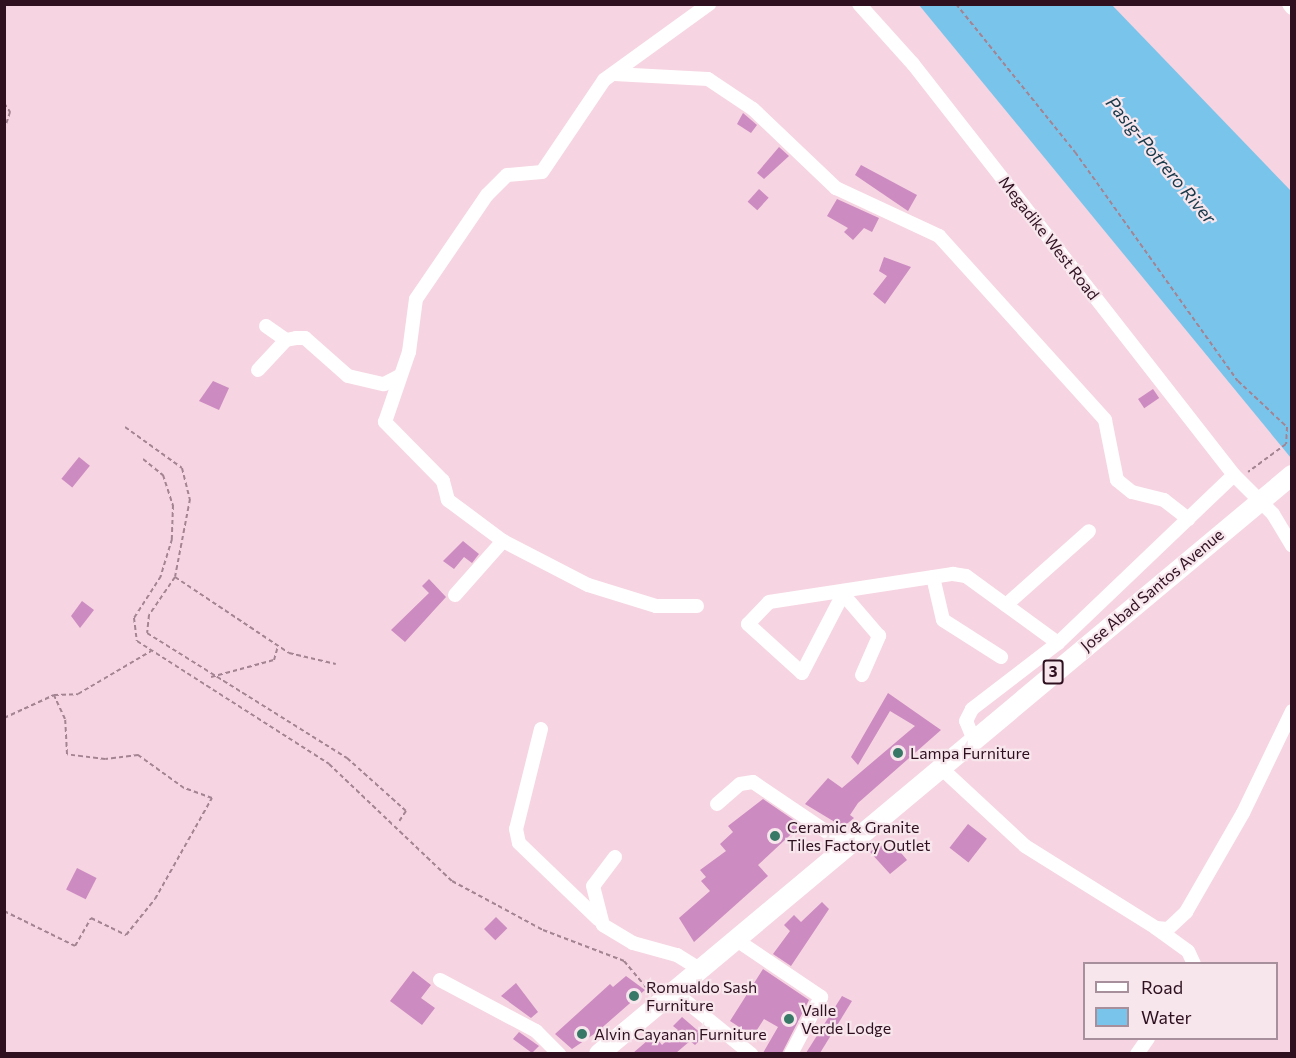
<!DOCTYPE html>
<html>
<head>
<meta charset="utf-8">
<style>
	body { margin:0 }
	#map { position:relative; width:1296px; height:1058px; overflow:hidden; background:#f6d4e1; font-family:Commissioner,sans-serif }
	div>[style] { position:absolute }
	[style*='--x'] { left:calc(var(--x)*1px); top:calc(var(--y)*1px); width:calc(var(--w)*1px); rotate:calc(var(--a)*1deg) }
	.water>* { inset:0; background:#79c4eb }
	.building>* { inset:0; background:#cc8bc1; transform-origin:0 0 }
	.path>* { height:2px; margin-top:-1px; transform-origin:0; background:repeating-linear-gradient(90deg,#a48492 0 4.5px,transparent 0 7.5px) }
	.minor>* { height:14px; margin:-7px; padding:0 7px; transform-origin:7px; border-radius:7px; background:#fff }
	.highway>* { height:20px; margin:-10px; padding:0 10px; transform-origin:10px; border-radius:10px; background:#fff }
	.dots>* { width:16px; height:16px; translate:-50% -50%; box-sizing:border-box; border:3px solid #f8e6ed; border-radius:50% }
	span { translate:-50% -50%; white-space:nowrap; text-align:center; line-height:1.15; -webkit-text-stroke:4.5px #f8e6ed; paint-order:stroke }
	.shield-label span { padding:2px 4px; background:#f8e6ed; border:2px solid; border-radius:4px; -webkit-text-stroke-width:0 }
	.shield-label { font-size:15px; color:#2e101f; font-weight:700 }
	.street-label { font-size:16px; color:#2e101f }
	.poi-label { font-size:16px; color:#2e101f }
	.left { translate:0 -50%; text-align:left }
	.water-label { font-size:18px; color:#17394a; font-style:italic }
	.frame { position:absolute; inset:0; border:6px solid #2e101f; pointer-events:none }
	.legend { position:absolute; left:1083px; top:962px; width:195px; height:78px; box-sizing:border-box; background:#f8e6ed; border:2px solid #a7909b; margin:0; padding:8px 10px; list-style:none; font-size:18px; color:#2e101f }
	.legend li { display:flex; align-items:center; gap:12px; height:30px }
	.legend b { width:30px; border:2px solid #a7909b }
</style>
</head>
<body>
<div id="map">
	<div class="water">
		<i style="clip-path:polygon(919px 5px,1112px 5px,1291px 191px,1291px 458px)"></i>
	</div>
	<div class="building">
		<i style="clip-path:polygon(743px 113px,757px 125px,751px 133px,737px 124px)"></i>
		<i style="clip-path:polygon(779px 147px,789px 156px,764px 179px,757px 173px)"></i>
		<i style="clip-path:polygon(861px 165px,917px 195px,908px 211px,855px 175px)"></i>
		<i style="left:759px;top:189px;width:13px;height:17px;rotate:42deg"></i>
		<i style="clip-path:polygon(837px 199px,879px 218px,872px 232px,864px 228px,853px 240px,844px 232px,848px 228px,827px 216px)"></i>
		<i style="clip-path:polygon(884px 257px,911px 267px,885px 304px,873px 294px,887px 276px,879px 271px)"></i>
		<i style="clip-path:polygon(213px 381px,229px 388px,219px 410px,199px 401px)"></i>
		<i style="left:1153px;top:389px;width:11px;height:18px;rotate:56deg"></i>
		<i style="left:79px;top:457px;width:14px;height:28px;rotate:39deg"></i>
		<i style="clip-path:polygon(463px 541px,479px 554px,472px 563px,464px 557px,454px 569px,443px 561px)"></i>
		<i style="clip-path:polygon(429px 579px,446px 597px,405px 642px,391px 630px,429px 593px,422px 586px)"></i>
		<i style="clip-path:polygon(82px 601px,94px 610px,80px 628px,71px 616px)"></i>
		<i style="clip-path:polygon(888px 693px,941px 730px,858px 803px,850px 815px,854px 818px,843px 827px,805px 804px,828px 778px,842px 788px,915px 726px,890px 711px,858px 765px,851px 757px)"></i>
		<i style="clip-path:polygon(763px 799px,801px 825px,758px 865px,768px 876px,694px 942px,679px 918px,710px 891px,701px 881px,706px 877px,700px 870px,726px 851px,720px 844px,733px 832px,728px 826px)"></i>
		<i style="left:968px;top:824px;width:24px;height:30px;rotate:38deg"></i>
		<i style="clip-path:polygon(880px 844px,888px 853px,896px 847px,907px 860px,890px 874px,870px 852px)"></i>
		<i style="left:77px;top:868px;width:22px;height:24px;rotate:27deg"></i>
		<i style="clip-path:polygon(822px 902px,829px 909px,791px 966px,773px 954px,790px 931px,784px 925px,794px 915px,801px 922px)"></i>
		<i style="left:496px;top:917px;width:16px;height:17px;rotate:45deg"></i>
		<i style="clip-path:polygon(763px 969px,809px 1000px,782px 1053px,763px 1053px,778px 1027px,764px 1019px,753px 1036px,730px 1021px)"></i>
		<i style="clip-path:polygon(413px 971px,431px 985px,421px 998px,435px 1008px,422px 1025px,390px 1001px)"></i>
		<i style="clip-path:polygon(626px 976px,645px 990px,597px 1032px,572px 1049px,555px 1034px,610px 984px,613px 987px)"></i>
		<i style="clip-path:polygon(516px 983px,538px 1012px,531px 1018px,501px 996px)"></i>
		<i style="clip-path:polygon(842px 996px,852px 1001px,820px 1053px,806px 1053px)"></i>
		<i style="clip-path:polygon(682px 1017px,704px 1036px,695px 1045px,690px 1041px,676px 1053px,633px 1053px,654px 1035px,662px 1045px,678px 1030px,673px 1026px)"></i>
		<i style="clip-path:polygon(519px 1032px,539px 1046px,532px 1053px,513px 1039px)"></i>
	</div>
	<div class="path">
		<i style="--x:956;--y:4;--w:190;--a:51.2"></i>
		<i style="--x:1075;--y:152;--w:281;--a:54.6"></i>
		<i style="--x:1238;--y:381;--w:67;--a:43.2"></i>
		<i style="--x:1287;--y:427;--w:17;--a:93"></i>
		<i style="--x:1286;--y:444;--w:47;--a:143.6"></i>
		<i style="--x:4;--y:103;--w:11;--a:56"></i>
		<i style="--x:10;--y:112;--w:20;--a:108"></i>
		<i style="--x:125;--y:427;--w:70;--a:35.7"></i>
		<i style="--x:182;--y:468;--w:32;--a:76"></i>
		<i style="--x:190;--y:499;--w:79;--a:100.9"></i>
		<i style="--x:175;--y:577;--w:46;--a:124.4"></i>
		<i style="--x:149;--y:615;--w:18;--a:96"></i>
		<i style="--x:147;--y:633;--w:236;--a:32"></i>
		<i style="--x:347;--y:758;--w:79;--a:41.9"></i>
		<i style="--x:406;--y:811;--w:14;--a:124"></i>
		<i style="--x:143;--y:459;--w:26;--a:39"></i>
		<i style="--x:163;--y:475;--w:32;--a:72"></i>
		<i style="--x:173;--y:505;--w:34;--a:92"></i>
		<i style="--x:172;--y:539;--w:39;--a:107"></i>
		<i style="--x:161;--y:576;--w:50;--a:122.7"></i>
		<i style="--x:134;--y:618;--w:23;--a:83"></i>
		<i style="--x:137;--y:641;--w:228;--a:32.6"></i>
		<i style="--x:329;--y:764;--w:170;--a:43.6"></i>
		<i style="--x:452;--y:881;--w:103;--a:28.3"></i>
		<i style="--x:543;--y:930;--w:87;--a:20.9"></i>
		<i style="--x:624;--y:961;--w:40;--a:50"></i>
		<i style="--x:175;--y:577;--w:137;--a:33.7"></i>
		<i style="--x:289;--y:653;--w:48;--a:13.2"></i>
		<i style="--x:211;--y:677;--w:65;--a:-15.1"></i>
		<i style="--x:274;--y:660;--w:15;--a:-74"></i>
		<i style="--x:4;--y:718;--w:55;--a:-24.7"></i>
		<i style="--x:54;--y:695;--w:24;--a:-2"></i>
		<i style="--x:78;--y:694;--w:85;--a:-30.5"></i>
		<i style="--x:4;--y:911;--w:79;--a:26.2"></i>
		<i style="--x:75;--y:946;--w:32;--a:-60"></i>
		<i style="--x:91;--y:918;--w:39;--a:26"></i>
		<i style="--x:126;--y:935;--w:46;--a:-51.1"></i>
		<i style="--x:155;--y:899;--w:116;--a:-60.6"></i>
		<i style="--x:212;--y:798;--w:30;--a:-160"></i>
		<i style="--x:184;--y:788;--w:57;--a:-144.3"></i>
		<i style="--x:138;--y:755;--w:33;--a:173"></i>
		<i style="--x:105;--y:759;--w:38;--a:-173"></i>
		<i style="--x:67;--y:754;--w:35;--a:-93"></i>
		<i style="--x:65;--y:719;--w:26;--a:-115"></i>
	</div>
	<div class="minor">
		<i style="--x:859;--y:4;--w:81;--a:48"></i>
		<i style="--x:913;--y:64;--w:521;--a:52.01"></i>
		<i style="--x:1234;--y:475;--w:55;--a:45"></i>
		<i style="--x:1273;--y:514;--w:37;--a:59"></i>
		<i style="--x:1289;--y:4;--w:5;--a:53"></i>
		<i style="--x:614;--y:74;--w:94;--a:3"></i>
		<i style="--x:708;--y:79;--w:54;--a:33.7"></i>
		<i style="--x:753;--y:109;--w:115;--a:43.6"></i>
		<i style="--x:836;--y:188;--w:114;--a:25"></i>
		<i style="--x:939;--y:236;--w:248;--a:47.9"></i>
		<i style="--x:1105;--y:420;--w:61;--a:78.7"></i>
		<i style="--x:1117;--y:480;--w:19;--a:39"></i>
		<i style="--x:1132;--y:492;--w:33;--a:14"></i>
		<i style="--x:1164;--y:500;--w:31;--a:38"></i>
		<i style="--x:266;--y:326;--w:24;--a:35"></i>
		<i style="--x:258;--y:370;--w:41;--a:-47"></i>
		<i style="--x:286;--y:340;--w:10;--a:-11"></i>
		<i style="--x:296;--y:338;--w:9;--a:0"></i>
		<i style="--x:305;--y:338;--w:57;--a:41.5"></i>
		<i style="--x:348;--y:376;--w:37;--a:13"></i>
		<i style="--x:384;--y:384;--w:18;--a:-27"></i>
		<i style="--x:933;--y:577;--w:44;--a:76.9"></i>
		<i style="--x:943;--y:620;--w:69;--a:32.5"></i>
		<i style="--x:455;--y:595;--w:72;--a:-48.4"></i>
		<i style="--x:1006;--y:605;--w:111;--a:-41.7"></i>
		<i style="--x:697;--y:606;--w:41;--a:180"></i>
		<i style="--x:656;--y:606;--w:71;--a:-162.8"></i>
		<i style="--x:588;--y:585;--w:96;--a:-152.6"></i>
		<i style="--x:503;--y:541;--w:69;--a:-143.3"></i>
		<i style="--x:448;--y:500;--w:20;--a:-105"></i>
		<i style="--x:443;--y:481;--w:83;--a:-134.5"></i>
		<i style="--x:385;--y:422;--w:74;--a:-71.1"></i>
		<i style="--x:409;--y:352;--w:53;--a:-82.5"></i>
		<i style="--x:416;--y:299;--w:126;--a:-55.7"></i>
		<i style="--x:487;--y:195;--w:28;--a:-45"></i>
		<i style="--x:507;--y:175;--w:35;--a:-5"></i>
		<i style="--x:542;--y:172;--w:111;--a:-56"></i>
		<i style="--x:604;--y:80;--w:130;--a:-35.9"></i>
		<i style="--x:862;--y:675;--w:43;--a:-66.4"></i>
		<i style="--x:879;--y:636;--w:55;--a:-130.6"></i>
		<i style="--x:843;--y:594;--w:89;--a:117.4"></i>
		<i style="--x:802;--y:673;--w:73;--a:-137.8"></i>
		<i style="--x:748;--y:624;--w:30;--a:-46"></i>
		<i style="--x:769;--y:602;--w:186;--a:-8.7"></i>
		<i style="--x:953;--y:574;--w:13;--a:9"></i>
		<i style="--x:966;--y:576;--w:114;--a:36.1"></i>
		<i style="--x:541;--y:729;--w:103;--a:104"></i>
		<i style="--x:516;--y:829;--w:14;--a:78"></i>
		<i style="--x:519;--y:843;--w:110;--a:43.9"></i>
		<i style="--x:973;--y:738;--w:18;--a:-112"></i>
		<i style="--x:966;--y:721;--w:13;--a:-63"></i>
		<i style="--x:972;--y:709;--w:108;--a:-37.5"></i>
		<i style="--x:1058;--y:643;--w:243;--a:-43.7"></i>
		<i style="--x:939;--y:766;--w:117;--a:42.9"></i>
		<i style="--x:1025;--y:846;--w:155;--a:32"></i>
		<i style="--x:1156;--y:928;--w:39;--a:36"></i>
		<i style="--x:1188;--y:951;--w:14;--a:65"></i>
		<i style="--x:717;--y:804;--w:30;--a:-41"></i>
		<i style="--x:740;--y:784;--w:13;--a:-9"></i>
		<i style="--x:753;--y:782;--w:112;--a:34.1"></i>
		<i style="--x:615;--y:857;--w:36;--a:127"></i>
		<i style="--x:593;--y:886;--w:40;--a:75.6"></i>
		<i style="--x:603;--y:925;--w:35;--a:31"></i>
		<i style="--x:633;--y:943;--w:46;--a:15.3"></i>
		<i style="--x:677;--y:955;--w:26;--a:32"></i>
		<i style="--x:1156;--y:928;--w:12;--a:5"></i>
		<i style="--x:1168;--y:929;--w:25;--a:-43"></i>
		<i style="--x:1186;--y:912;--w:114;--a:-60.1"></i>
		<i style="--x:1243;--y:813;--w:113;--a:-64.3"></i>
		<i style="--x:735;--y:939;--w:104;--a:34"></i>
		<i style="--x:821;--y:997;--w:64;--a:117.8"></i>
		<i style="--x:440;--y:980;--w:109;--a:28"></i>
		<i style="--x:536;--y:1031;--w:33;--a:45"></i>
		<i style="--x:672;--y:990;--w:102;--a:39"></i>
		<i style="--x:1137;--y:1054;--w:19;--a:-55"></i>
	</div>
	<div class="highway">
		<i style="--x:599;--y:1054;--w:903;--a:-39.88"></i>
	</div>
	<div class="dots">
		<i style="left:898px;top:753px;background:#387866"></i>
		<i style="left:775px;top:836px;background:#387866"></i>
		<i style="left:634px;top:996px;background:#387866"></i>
		<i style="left:789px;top:1019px;background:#387866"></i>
		<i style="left:582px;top:1034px;background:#387866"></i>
	</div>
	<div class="shield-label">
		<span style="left:1053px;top:672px">3</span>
	</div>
	<div class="street-label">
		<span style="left:1049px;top:238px;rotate:52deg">Megadike West Road</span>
		<span style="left:1152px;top:590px;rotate:-40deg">Jose Abad Santos Avenue</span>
	</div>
	<div class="poi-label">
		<span class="left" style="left:910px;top:753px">Lampa Furniture</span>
		<span class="left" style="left:787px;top:836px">Ceramic &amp; Granite<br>Tiles Factory Outlet</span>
		<span class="left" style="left:646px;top:996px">Romualdo Sash<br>Furniture</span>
		<span class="left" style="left:801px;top:1019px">Valle<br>Verde Lodge</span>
		<span class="left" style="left:594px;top:1034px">Alvin Cayanan Furniture</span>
	</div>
	<div class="water-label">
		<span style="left:1161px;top:160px;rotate:50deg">Pasig-Potrero River</span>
	</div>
	<div class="frame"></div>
	<ul class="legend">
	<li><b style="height:8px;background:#fff"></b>Road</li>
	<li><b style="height:16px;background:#79c4eb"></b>Water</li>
	</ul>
</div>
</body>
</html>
